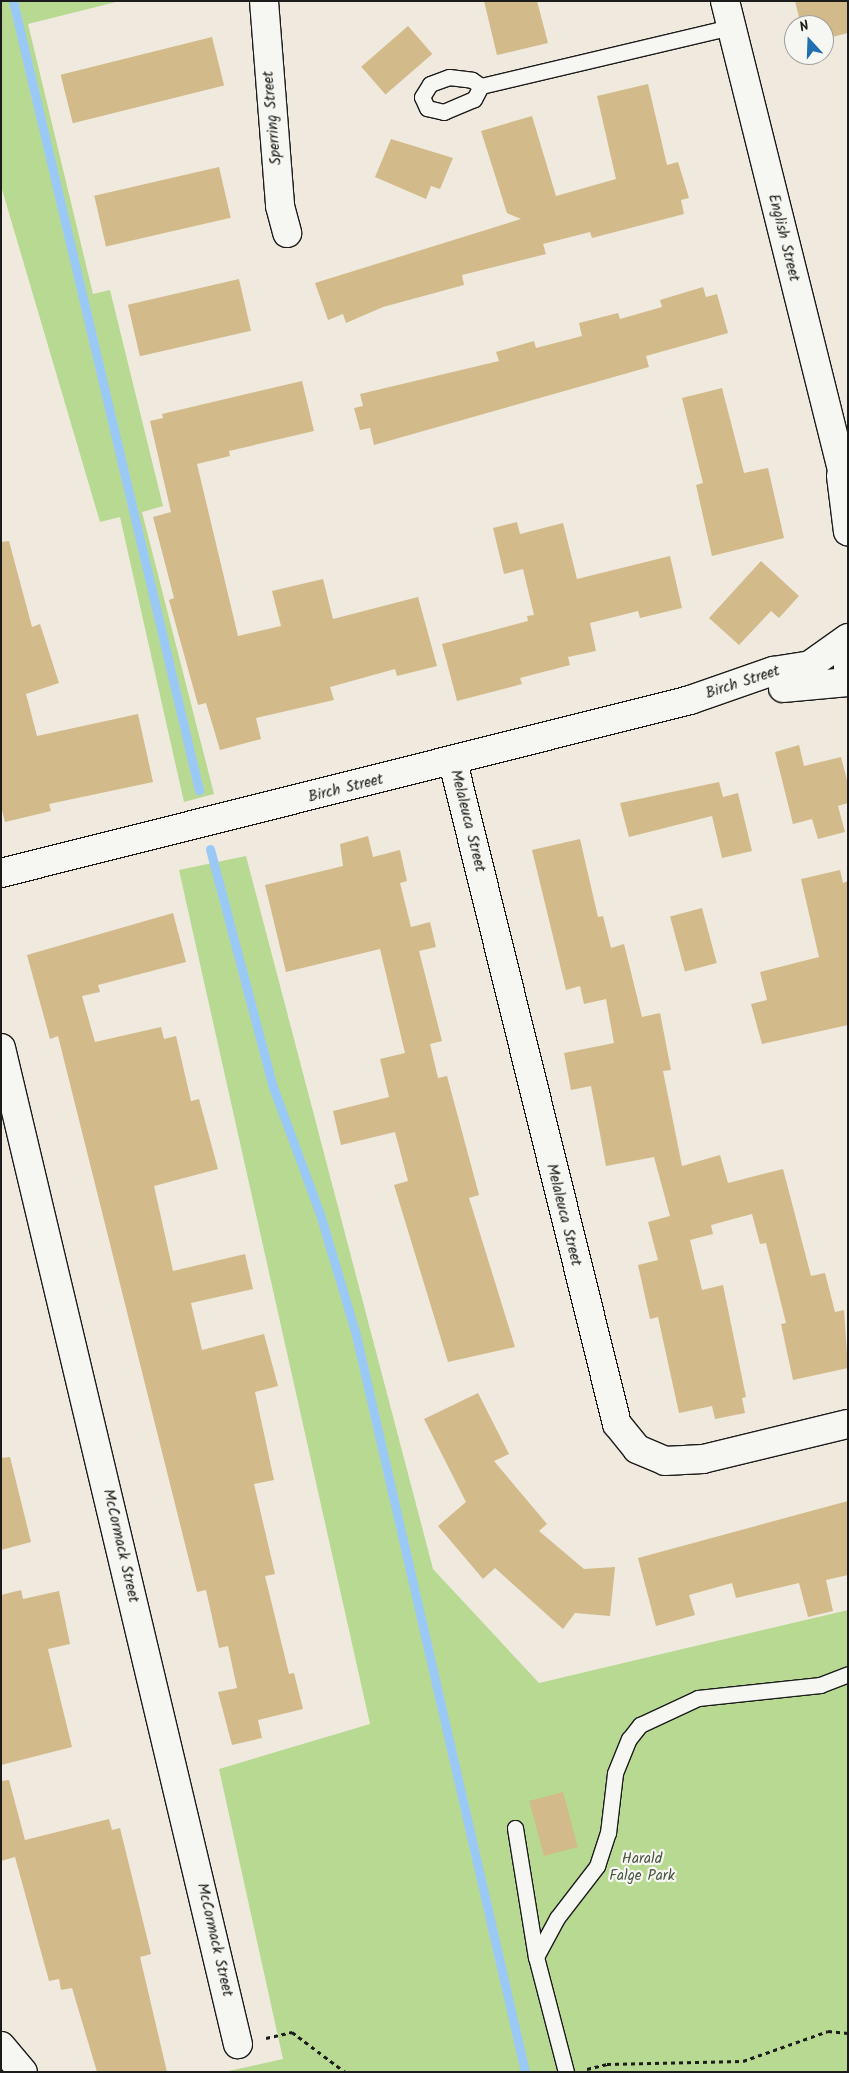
<!DOCTYPE html>
<html>
<head>
<meta charset="utf-8">
<style>
	body { margin:0 }
	#map { position:relative; width:849px; height:2073px; overflow:hidden; background:#efeadd; font-family:Kalam,sans-serif }
	div>[style] { position:absolute }
	[style*='--x'] { left:calc(var(--x)*1px); top:calc(var(--y)*1px); width:calc(var(--w)*1px); rotate:calc(var(--a)*1deg) }
	.green>* { inset:0; background:#b7d992 }
	.stream>* { height:9px; margin:-4.5px; padding:0 4.5px; transform-origin:4.5px; border-radius:4.5px; background:#9bc9f6 }
	.building>* { inset:0; background:#d3ba8a; transform-origin:0 0 }
	.path>* { height:3px; margin-top:-1.5px; transform-origin:0; background:repeating-linear-gradient(90deg,#1c1c1c 0 4px,transparent 0 8px) }
	.roads { filter:drop-shadow(1px 0 #1c1c1c) drop-shadow(-1px 0 #1c1c1c) drop-shadow(0 1px #1c1c1c) drop-shadow(0 -1px #1c1c1c) }
	.service>* { height:15px; margin:-7.5px; padding:0 7.5px; transform-origin:7.5px; border-radius:7.5px; background:#f6f6f2 }
	.minor>* { height:28px; margin:-14px; padding:0 14px; transform-origin:14px; border-radius:14px; background:#f6f6f2 }
	.tertiary>* { height:28px; margin:-14px; padding:0 14px; transform-origin:14px; border-radius:14px; background:#f6f6f2 }
	.primary>* { height:28px; margin:-14px; padding:0 14px; transform-origin:14px; border-radius:14px; background:#f6f6f2 }
	span { translate:-50% -50%; white-space:nowrap; text-align:center; line-height:1.15; -webkit-text-stroke:4.5px #f6f6f2; paint-order:stroke }
	.street-label { font-size:15px; color:#1c1c1c }
	.park-label { font-size:15px; color:#4a553f }
	.frame { position:absolute; inset:0; border:2px solid #1c1c1c; pointer-events:none }
	.north { position:absolute; left:784px; top:15px; width:50px; height:50px; box-sizing:border-box; background:#f6f6f2; border:1px solid #9f9f9c; border-radius:50%; rotate:340deg; font-size:14px; font-weight:700; line-height:20px; text-align:center; color:#1c1c1c }
	.north::after { content:''; display:block; margin:auto; width:18px; height:22px; background:#1f6fb2; clip-path:polygon(50% 0,100% 100%,50% 72%,0 100%) }
</style>
</head>
<body>
<div id="map">
	<div class="green">
		<i style="clip-path:polygon(1px 1px,120px 1px,28px 24px,93px 294px,110px 290px,163px 506px,142px 512px,214px 794px,184px 802px,120px 517px,100px 522px,1px 186px)"></i>
		<i style="clip-path:polygon(246px 856px,433px 1569px,539px 1683px,848px 1610px,848px 2072px,224px 2072px,283px 2059px,219px 1769px,370px 1724px,179px 870px)"></i>
	</div>
	<div class="stream">
		<i style="--x:13;--y:1;--w:811;--a:76.74"></i>
		<i style="--x:210;--y:849;--w:246;--a:75.2"></i>
		<i style="--x:273;--y:1087;--w:135;--a:69.7"></i>
		<i style="--x:320;--y:1214;--w:126;--a:73.4"></i>
		<i style="--x:356;--y:1335;--w:756;--a:77.08"></i>
	</div>
	<div class="building">
		<i style="clip-path:polygon(484px 1px,537px 1px,548px 43px,497px 55px)"></i>
		<i style="clip-path:polygon(795px 1px,848px 1px,848px 33px,824px 39px,824px 25px,801px 25px)"></i>
		<i style="left:408px;top:26px;width:37px;height:62px;rotate:49deg"></i>
		<i style="left:212px;top:37px;width:50px;height:156px;rotate:76deg"></i>
		<i style="clip-path:polygon(648px 84px,667px 165px,678px 162px,689px 198px,681px 200px,684px 214px,592px 238px,590px 232px,543px 244px,546px 254px,462px 275px,464px 285px,383px 307px,346px 323px,343px 314px,328px 320px,315px 283px,521px 219px,507px 213px,481px 131px,532px 116px,556px 196px,616px 179px,597px 96px)"></i>
		<i style="clip-path:polygon(391px 139px,453px 158px,440px 189px,431px 186px,426px 199px,375px 177px)"></i>
		<i style="left:219px;top:167px;width:52px;height:128px;rotate:77deg"></i>
		<i style="left:239px;top:279px;width:53px;height:114px;rotate:77deg"></i>
		<i style="clip-path:polygon(703px 287px,706px 297px,717px 294px,728px 333px,646px 356px,649px 367px,374px 445px,370px 428px,360px 430px,354px 408px,363px 406px,360px 394px,499px 361px,496px 352px,534px 341px,536px 348px,582px 336px,579px 323px,618px 313px,620px 319px,662px 307px,660px 300px)"></i>
		<i style="clip-path:polygon(302px 381px,314px 431px,229px 451px,230px 456px,197px 464px,238px 636px,281px 626px,272px 591px,323px 579px,333px 619px,418px 597px,437px 666px,397px 676px,395px 669px,330px 687px,334px 700px,256px 718px,261px 739px,220px 750px,206px 703px,198px 705px,169px 600px,174px 598px,153px 517px,171px 512px,150px 421px,163px 418px,162px 414px)"></i>
		<i style="clip-path:polygon(722px 388px,744px 473px,768px 468px,784px 538px,712px 556px,696px 485px,703px 483px,682px 398px)"></i>
		<i style="clip-path:polygon(517px 522px,520px 534px,563px 523px,577px 579px,670px 556px,682px 608px,640px 618px,638px 611px,590px 623px,596px 651px,568px 657px,570px 665px,520px 678px,522px 684px,457px 701px,442px 644px,528px 621px,527px 616px,534px 615px,523px 569px,504px 574px,493px 528px)"></i>
		<i style="clip-path:polygon(9px 541px,32px 627px,40px 624px,59px 683px,26px 694px,37px 736px,138px 714px,153px 782px,49px 804px,51px 811px,5px 822px,1px 806px,1px 542px)"></i>
		<i style="clip-path:polygon(761px 561px,799px 596px,779px 618px,771px 611px,739px 645px,709px 618px)"></i>
		<i style="clip-path:polygon(799px 745px,804px 766px,841px 757px,848px 784px,848px 803px,838px 806px,845px 832px,818px 839px,812px 819px,793px 824px,775px 752px)"></i>
		<i style="clip-path:polygon(719px 782px,723px 797px,738px 793px,752px 851px,722px 858px,712px 816px,629px 837px,620px 803px)"></i>
		<i style="clip-path:polygon(368px 836px,373px 857px,400px 850px,407px 881px,400px 883px,411px 927px,430px 922px,436px 947px,419px 951px,442px 1041px,430px 1044px,438px 1078px,447px 1076px,479px 1195px,469px 1198px,515px 1347px,448px 1362px,394px 1185px,408px 1181px,395px 1132px,341px 1145px,333px 1111px,389px 1097px,380px 1059px,405px 1053px,380px 949px,286px 972px,265px 885px,343px 866px,340px 844px)"></i>
		<i style="clip-path:polygon(580px 839px,598px 917px,603px 916px,611px 948px,624px 944px,642px 1017px,660px 1013px,671px 1070px,663px 1071px,682px 1166px,720px 1155px,728px 1183px,783px 1169px,811px 1276px,825px 1273px,835px 1312px,844px 1310px,848px 1368px,793px 1380px,781px 1324px,786px 1323px,766px 1243px,760px 1244px,752px 1214px,711px 1225px,713px 1234px,690px 1240px,702px 1290px,723px 1285px,746px 1397px,742px 1398px,745px 1413px,715px 1419px,712px 1406px,679px 1413px,658px 1317px,650px 1319px,638px 1265px,658px 1260px,648px 1222px,670px 1216px,654px 1157px,606px 1166px,591px 1086px,571px 1090px,564px 1053px,614px 1043px,606px 999px,584px 1004px,580px 986px,566px 990px,532px 850px)"></i>
		<i style="clip-path:polygon(840px 870px,843px 883px,848px 881px,848px 1025px,762px 1044px,751px 1004px,767px 1000px,760px 972px,819px 957px,801px 879px)"></i>
		<i style="left:702px;top:908px;width:57px;height:33px;rotate:75deg"></i>
		<i style="clip-path:polygon(173px 913px,186px 962px,98px 985px,100px 992px,82px 996px,95px 1042px,161px 1027px,164px 1039px,176px 1036px,191px 1101px,199px 1099px,218px 1169px,154px 1186px,173px 1271px,245px 1254px,253px 1289px,191px 1303px,202px 1350px,264px 1334px,278px 1386px,255px 1392px,274px 1480px,254px 1484px,275px 1574px,265px 1576px,289px 1674px,294px 1673px,303px 1709px,258px 1720px,262px 1738px,232px 1745px,218px 1692px,237px 1688px,228px 1646px,219px 1648px,206px 1590px,197px 1592px,58px 1036px,50px 1039px,27px 955px)"></i>
		<i style="clip-path:polygon(478px 1393px,509px 1454px,494px 1461px,547px 1524px,539px 1531px,584px 1569px,615px 1567px,610px 1616px,575px 1613px,563px 1629px,495px 1568px,483px 1579px,438px 1526px,466px 1502px,424px 1419px)"></i>
		<i style="clip-path:polygon(10px 1457px,31px 1542px,1px 1550px,1px 1458px)"></i>
		<i style="clip-path:polygon(848px 1501px,848px 1575px,826px 1580px,833px 1611px,808px 1617px,799px 1583px,736px 1598px,732px 1583px,689px 1595px,695px 1615px,656px 1626px,638px 1558px)"></i>
		<i style="clip-path:polygon(21px 1590px,23px 1599px,59px 1591px,70px 1644px,48px 1649px,72px 1747px,1px 1765px,1px 1595px)"></i>
		<i style="clip-path:polygon(9px 1780px,25px 1840px,109px 1819px,112px 1830px,120px 1828px,151px 1954px,140px 1957px,167px 2072px,97px 2072px,72px 1988px,61px 1990px,59px 1979px,49px 1981px,15px 1857px,1px 1861px,1px 1781px)"></i>
		<i style="left:563px;top:1792px;width:57px;height:35px;rotate:75deg"></i>
	</div>
	<div class="path">
		<i style="--x:266;--y:2038;--w:27;--a:-13"></i>
		<i style="--x:292;--y:2032;--w:66;--a:37"></i>
		<i style="--x:587;--y:2069;--w:21;--a:-14"></i>
		<i style="--x:607;--y:2064;--w:136;--a:-1.3"></i>
		<i style="--x:743;--y:2061;--w:90;--a:-19.4"></i>
		<i style="--x:828;--y:2031;--w:20;--a:6"></i>
	</div>
	<div class="roads">
		<div class="service">
			<i style="--x:481;--y:86;--w:15;--a:118"></i>
			<i style="--x:474;--y:99;--w:33;--a:157"></i>
			<i style="--x:444;--y:112;--w:17;--a:-167"></i>
			<i style="--x:427;--y:108;--w:12;--a:-114"></i>
			<i style="--x:422;--y:97;--w:15;--a:-58"></i>
			<i style="--x:430;--y:84;--w:20;--a:-20"></i>
			<i style="--x:449;--y:77;--w:23;--a:7"></i>
			<i style="--x:472;--y:80;--w:11;--a:34"></i>
			<i style="--x:481;--y:86;--w:257;--a:-13.3"></i>
			<i style="--x:515;--y:1828;--w:131;--a:80.8"></i>
			<i style="--x:566;--y:2072;--w:119;--a:-104.6"></i>
			<i style="--x:536;--y:1957;--w:44;--a:-61.7"></i>
			<i style="--x:557;--y:1918;--w:66;--a:-52.4"></i>
			<i style="--x:597;--y:1866;--w:35;--a:-72"></i>
			<i style="--x:608;--y:1833;--w:60;--a:-83.3"></i>
			<i style="--x:615;--y:1773;--w:37;--a:-68"></i>
			<i style="--x:629;--y:1739;--w:18;--a:-52"></i>
			<i style="--x:640;--y:1725;--w:64;--a:-25"></i>
			<i style="--x:698;--y:1698;--w:123;--a:-6.1"></i>
			<i style="--x:820;--y:1685;--w:30;--a:-21"></i>
		</div>
		<div class="minor">
			<i style="--x:264;--y:1;--w:206;--a:85.5"></i>
			<i style="--x:280;--y:206;--w:28;--a:75"></i>
			<i style="--x:783;--y:688;--w:65;--a:-5.3"></i>
			<i style="--x:453;--y:762;--w:682;--a:76.09"></i>
			<i style="--x:617;--y:1424;--w:32;--a:51"></i>
			<i style="--x:637;--y:1449;--w:30;--a:23"></i>
			<i style="--x:665;--y:1461;--w:38;--a:-3"></i>
			<i style="--x:703;--y:1459;--w:149;--a:-13.6"></i>
			<i style="--x:1;--y:873;--w:710;--a:-14.09"></i>
			<i style="--x:690;--y:700;--w:88;--a:-19.3"></i>
			<i style="--x:773;--y:671;--w:37;--a:-9"></i>
			<i style="--x:810;--y:665;--w:47;--a:-35.4"></i>
			<i style="--x:1;--y:1048;--w:1024;--a:76.62"></i>
		</div>
		<div class="tertiary">
			<i style="--x:725;--y:1;--w:508;--a:75.99"></i>
			<i style="--x:841;--y:476;--w:56;--a:82.9"></i>
			<i style="--x:848;--y:640;--w:28;--a:90"></i>
		</div>
		<div class="primary">
			<i style="--x:1;--y:2046;--w:34;--a:50"></i>
		</div>
	</div>
	<div class="street-label">
		<span style="left:273px;top:118px;rotate:-95deg">Sperring Street</span>
		<span style="left:783px;top:238px;rotate:76deg">English Street</span>
		<span style="left:743px;top:683px;rotate:-18deg">Birch Street</span>
		<span style="left:346px;top:789px;rotate:-14deg">Birch Street</span>
		<span style="left:467px;top:821px;rotate:76deg">Melaleuca Street</span>
		<span style="left:563px;top:1215px;rotate:76deg">Melaleuca Street</span>
		<span style="left:120px;top:1546px;rotate:77deg">McCormack Street</span>
		<span style="left:214px;top:1940px;rotate:77deg">McCormack Street</span>
	</div>
	<div class="park-label">
		<span style="left:642px;top:1868px">Harald<br>Falge Park</span>
	</div>
	<div class="frame"></div>
	<div class="north">N</div>
</div>
</body>
</html>
